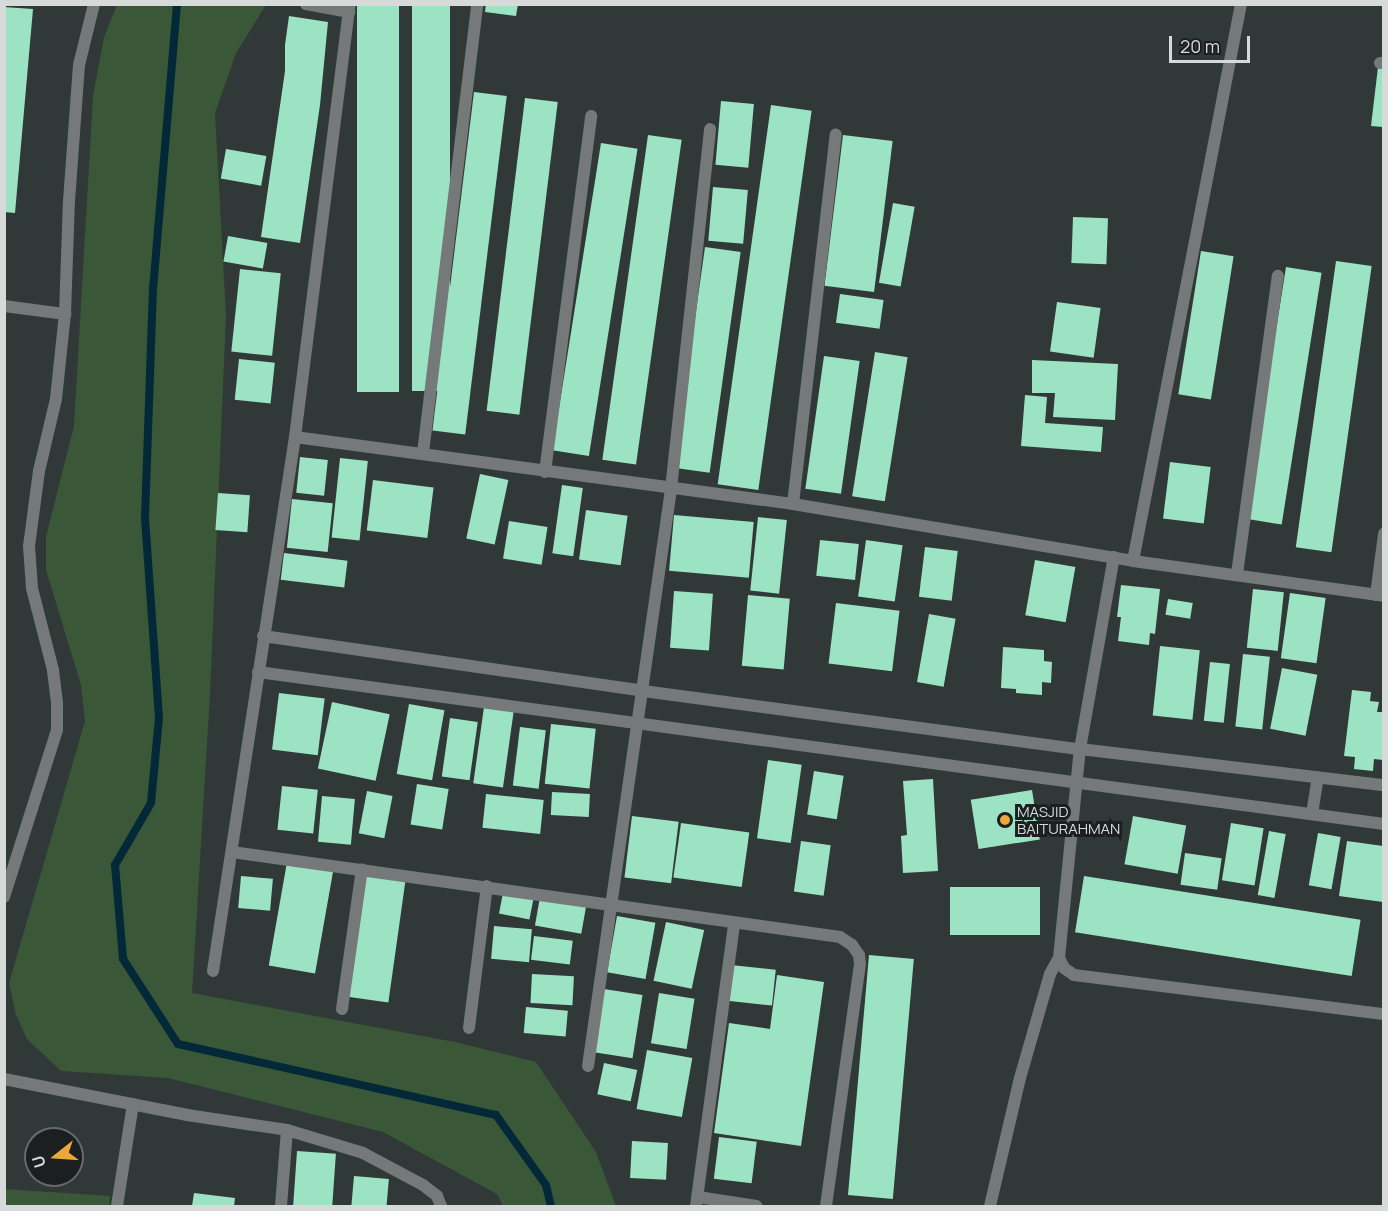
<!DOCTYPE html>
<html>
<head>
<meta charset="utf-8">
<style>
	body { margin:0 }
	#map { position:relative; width:1388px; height:1211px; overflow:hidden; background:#313938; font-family:Manrope,sans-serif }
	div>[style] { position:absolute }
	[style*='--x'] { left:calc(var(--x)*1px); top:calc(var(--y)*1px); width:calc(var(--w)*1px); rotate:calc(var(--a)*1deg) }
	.green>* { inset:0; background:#3a5737 }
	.stream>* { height:8px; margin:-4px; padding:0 4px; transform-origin:4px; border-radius:4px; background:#032838 }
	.building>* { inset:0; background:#9ce3c3; transform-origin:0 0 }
	.street>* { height:12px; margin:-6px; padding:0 6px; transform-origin:6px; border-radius:6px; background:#757979 }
	.dots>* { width:16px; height:16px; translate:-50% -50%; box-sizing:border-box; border:3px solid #1c1f1f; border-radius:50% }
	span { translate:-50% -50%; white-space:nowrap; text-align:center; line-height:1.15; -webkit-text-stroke:6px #1c1f1f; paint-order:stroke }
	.poi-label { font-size:15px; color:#d6dbda }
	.left { translate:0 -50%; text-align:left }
	.frame { position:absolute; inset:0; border:6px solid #d6dbda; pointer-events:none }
	.north { position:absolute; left:24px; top:1127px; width:60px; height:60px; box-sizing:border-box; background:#1c1f1f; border:2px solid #666a6a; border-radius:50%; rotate:253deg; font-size:16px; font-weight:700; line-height:24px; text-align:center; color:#d6dbda }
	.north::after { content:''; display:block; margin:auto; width:21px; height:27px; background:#eda83b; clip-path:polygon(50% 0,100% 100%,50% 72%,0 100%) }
	.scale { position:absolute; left:1169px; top:36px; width:81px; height:27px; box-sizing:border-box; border:3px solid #d6dbda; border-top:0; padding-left:8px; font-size:18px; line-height:21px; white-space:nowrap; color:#d6dbda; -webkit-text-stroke:4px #1c1f1f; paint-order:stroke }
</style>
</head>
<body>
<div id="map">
	<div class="green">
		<i style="clip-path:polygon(117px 5px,266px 5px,236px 53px,215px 113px,226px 316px,210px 694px,192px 993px,455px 1042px,536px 1062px,596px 1152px,616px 1206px,503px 1206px,497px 1194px,383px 1132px,168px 1078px,61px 1071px,27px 1039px,16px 1015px,9px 983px,85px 721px,81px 685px,46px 570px,46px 537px,74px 426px,93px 96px,104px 37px)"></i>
		<i style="clip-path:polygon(4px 1189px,110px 1196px,109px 1206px,5px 1206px)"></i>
	</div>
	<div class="stream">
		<i style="--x:177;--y:4;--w:285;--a:94.8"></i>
		<i style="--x:153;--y:288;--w:230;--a:92"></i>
		<i style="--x:145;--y:518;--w:200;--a:86"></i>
		<i style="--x:159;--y:718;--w:85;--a:95.4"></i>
		<i style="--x:151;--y:803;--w:72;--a:120.1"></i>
		<i style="--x:115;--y:865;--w:94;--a:85.1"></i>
		<i style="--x:123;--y:959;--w:101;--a:57.1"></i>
		<i style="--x:178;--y:1044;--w:326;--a:12.6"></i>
		<i style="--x:496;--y:1115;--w:86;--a:54.5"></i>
		<i style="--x:546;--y:1185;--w:22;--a:77"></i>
	</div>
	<div class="building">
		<i style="left:412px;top:4px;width:38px;height:387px"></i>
		<i style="clip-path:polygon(486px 4px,518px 4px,516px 16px,485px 12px)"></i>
		<i style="left:357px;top:5px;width:42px;height:387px"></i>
		<i style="clip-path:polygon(4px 7px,33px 9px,15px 213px,4px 212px)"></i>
		<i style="clip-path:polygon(289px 16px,328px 22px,320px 105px,300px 243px,261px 237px,285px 71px,285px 45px)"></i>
		<i style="clip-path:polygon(1378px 67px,1383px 68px,1383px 127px,1371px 126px)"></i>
		<i style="left:474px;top:92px;width:33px;height:341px;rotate:7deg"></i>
		<i style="left:525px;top:98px;width:33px;height:315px;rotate:7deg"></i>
		<i style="left:721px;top:101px;width:33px;height:64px;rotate:5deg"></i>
		<i style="left:771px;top:105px;width:41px;height:383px;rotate:8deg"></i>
		<i style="left:648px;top:135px;width:34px;height:328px;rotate:8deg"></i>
		<i style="left:843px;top:135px;width:50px;height:152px;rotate:7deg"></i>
		<i style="left:601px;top:143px;width:37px;height:311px;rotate:9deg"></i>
		<i style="left:226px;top:149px;width:41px;height:30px;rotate:10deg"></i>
		<i style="left:713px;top:187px;width:35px;height:54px;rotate:5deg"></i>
		<i style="left:893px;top:203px;width:22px;height:81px;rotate:10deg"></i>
		<i style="left:1073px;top:217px;width:35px;height:46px;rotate:2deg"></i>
		<i style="left:228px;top:236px;width:40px;height:26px;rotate:10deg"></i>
		<i style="left:705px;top:247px;width:36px;height:223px;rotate:8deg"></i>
		<i style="left:1201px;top:251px;width:33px;height:145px;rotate:9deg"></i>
		<i style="left:1336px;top:261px;width:36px;height:289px;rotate:8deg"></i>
		<i style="left:1286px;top:267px;width:36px;height:255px;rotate:9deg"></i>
		<i style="left:240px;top:269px;width:41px;height:83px;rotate:6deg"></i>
		<i style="left:840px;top:294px;width:44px;height:29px;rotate:8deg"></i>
		<i style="left:1057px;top:302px;width:44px;height:50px;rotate:8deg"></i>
		<i style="left:875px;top:352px;width:33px;height:146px;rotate:9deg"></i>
		<i style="left:824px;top:356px;width:36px;height:134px;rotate:8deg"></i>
		<i style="left:239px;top:359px;width:36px;height:41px;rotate:6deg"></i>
		<i style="clip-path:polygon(1032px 360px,1118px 364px,1115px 420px,1053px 417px,1055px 393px,1032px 393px)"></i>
		<i style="clip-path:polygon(1025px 395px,1047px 397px,1045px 423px,1103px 427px,1101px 452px,1021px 446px)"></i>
		<i style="left:300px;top:457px;width:28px;height:36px;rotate:6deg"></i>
		<i style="left:340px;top:458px;width:28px;height:80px;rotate:6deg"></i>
		<i style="left:1170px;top:462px;width:41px;height:57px;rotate:7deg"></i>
		<i style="left:480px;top:474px;width:29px;height:66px;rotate:12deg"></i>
		<i style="left:373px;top:480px;width:61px;height:51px;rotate:7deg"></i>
		<i style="left:562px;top:485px;width:21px;height:69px;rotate:8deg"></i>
		<i style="left:218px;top:493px;width:32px;height:37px;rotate:4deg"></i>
		<i style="left:292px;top:499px;width:41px;height:49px;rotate:6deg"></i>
		<i style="left:586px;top:510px;width:42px;height:50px;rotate:8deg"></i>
		<i style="left:674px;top:515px;width:80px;height:56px;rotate:5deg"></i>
		<i style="left:758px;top:517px;width:29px;height:74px;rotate:6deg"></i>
		<i style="left:509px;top:521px;width:39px;height:38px;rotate:9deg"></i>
		<i style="left:820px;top:540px;width:39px;height:36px;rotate:6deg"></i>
		<i style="left:866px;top:540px;width:37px;height:57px;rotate:8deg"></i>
		<i style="left:925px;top:547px;width:33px;height:50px;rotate:7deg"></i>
		<i style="left:284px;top:553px;width:64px;height:27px;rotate:7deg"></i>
		<i style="left:1035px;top:560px;width:41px;height:56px;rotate:10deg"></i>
		<i style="clip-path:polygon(1121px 585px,1160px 589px,1155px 634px,1150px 633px,1149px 645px,1118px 641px,1121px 617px,1117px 617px)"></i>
		<i style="left:1253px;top:589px;width:31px;height:59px;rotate:6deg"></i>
		<i style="left:674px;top:591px;width:39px;height:57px;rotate:4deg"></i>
		<i style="left:1290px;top:593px;width:36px;height:66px;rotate:8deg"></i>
		<i style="left:748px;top:595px;width:42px;height:71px;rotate:5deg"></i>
		<i style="left:1168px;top:599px;width:25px;height:16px;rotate:9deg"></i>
		<i style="left:836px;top:603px;width:64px;height:61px;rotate:7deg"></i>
		<i style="left:929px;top:614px;width:27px;height:69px;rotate:10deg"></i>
		<i style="left:1160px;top:646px;width:40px;height:70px;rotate:6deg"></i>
		<i style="clip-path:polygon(1003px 647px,1044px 650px,1044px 661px,1052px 662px,1051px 683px,1042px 682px,1042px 695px,1016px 693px,1016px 689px,1001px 688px)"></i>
		<i style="left:1243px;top:654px;width:27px;height:73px;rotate:6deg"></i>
		<i style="left:1210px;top:662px;width:20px;height:59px;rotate:6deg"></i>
		<i style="left:1282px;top:668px;width:36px;height:62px;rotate:11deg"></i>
		<i style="clip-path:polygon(1352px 690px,1371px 692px,1370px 701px,1379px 702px,1377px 712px,1383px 712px,1383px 760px,1374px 759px,1373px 771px,1354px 769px,1355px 757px,1344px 756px)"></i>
		<i style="left:279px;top:693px;width:46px;height:57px;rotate:7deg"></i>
		<i style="left:332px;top:702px;width:59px;height:68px;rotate:12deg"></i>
		<i style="left:409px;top:704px;width:36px;height:71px;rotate:10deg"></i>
		<i style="left:484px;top:707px;width:30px;height:77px;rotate:8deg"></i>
		<i style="left:450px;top:718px;width:28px;height:59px;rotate:8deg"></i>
		<i style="left:551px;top:724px;width:45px;height:60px;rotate:6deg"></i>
		<i style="left:520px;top:727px;width:26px;height:59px;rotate:7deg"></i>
		<i style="left:768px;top:760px;width:34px;height:79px;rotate:8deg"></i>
		<i style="left:814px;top:771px;width:30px;height:44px;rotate:9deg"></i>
		<i style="clip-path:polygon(933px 779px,938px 871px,903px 873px,901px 836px,907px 835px,903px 781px)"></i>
		<i style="left:417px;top:784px;width:32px;height:41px;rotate:9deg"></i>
		<i style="left:282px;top:786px;width:36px;height:44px;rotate:6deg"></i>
		<i style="left:1032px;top:790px;width:50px;height:62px;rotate:81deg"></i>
		<i style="left:367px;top:791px;width:26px;height:43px;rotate:11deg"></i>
		<i style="left:552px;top:792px;width:38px;height:23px;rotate:3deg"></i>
		<i style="left:486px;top:794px;width:58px;height:34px;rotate:6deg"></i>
		<i style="left:322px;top:796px;width:33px;height:46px;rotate:5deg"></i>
		<i style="left:632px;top:816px;width:47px;height:62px;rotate:7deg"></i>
		<i style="left:1133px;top:816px;width:54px;height:49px;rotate:10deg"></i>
		<i style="left:681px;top:823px;width:69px;height:55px;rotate:8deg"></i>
		<i style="left:1231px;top:823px;width:33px;height:58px;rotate:9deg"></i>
		<i style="left:1269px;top:831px;width:17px;height:65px;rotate:10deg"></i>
		<i style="left:1318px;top:833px;width:23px;height:53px;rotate:10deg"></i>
		<i style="left:801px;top:841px;width:30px;height:51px;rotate:8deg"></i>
		<i style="clip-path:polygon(1347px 841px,1383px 846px,1383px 902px,1339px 896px)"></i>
		<i style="left:1185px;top:853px;width:37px;height:32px;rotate:8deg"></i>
		<i style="left:287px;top:862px;width:47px;height:105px;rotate:10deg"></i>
		<i style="left:365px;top:874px;width:41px;height:124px;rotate:8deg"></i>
		<i style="left:241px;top:876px;width:32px;height:32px;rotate:5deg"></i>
		<i style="left:1084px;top:876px;width:280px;height:57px;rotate:9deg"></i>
		<i style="left:950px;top:887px;width:90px;height:48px"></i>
		<i style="left:503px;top:893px;width:31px;height:21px;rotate:11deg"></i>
		<i style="left:540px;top:897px;width:47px;height:29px;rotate:10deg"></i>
		<i style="left:617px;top:916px;width:39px;height:57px;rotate:10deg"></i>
		<i style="left:666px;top:922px;width:39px;height:60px;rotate:12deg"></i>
		<i style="left:494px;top:926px;width:38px;height:33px;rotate:5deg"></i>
		<i style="left:534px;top:936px;width:39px;height:24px;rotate:7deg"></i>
		<i style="left:869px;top:955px;width:45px;height:241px;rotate:5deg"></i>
		<i style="left:731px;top:965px;width:45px;height:36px;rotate:6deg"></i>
		<i style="left:532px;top:974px;width:42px;height:29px;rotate:3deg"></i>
		<i style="clip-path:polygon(777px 975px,824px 982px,801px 1146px,714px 1133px,729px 1023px,770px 1029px)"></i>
		<i style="left:604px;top:989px;width:39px;height:64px;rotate:9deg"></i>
		<i style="left:659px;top:993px;width:36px;height:51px;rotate:9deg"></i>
		<i style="left:526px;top:1007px;width:42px;height:26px;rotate:5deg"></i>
		<i style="left:647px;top:1050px;width:46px;height:60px;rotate:10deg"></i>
		<i style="left:604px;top:1063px;width:34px;height:32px;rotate:12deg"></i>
		<i style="left:719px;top:1137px;width:38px;height:42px;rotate:7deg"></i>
		<i style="left:632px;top:1141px;width:36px;height:37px;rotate:3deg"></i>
		<i style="left:297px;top:1151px;width:39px;height:55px;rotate:4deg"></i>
		<i style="left:354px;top:1176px;width:35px;height:30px;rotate:5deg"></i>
		<i style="clip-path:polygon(194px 1193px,235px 1198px,234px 1206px,192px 1206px)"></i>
	</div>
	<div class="street">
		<i style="--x:306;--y:4;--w:44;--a:10.5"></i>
		<i style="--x:1380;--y:63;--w:4;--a:0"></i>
		<i style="--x:4;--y:306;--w:62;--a:7.5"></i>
		<i style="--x:295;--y:437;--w:502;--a:7.66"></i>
		<i style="--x:793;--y:504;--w:345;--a:9.5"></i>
		<i style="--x:1133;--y:561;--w:253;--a:7.9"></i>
		<i style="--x:423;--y:453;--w:452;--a:-83.1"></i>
		<i style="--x:545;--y:472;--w:359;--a:-82.6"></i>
		<i style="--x:793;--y:504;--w:372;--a:-83.4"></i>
		<i style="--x:1133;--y:561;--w:567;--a:-79.03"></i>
		<i style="--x:1237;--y:574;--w:301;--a:-82.2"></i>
		<i style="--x:1376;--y:595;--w:62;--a:-82.5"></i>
		<i style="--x:263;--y:636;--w:384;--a:8.2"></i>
		<i style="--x:643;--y:691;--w:441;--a:7.6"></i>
		<i style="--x:1080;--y:749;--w:306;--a:6.8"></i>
		<i style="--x:258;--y:672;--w:1136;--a:7.69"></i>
		<i style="--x:1312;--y:814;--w:37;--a:-81"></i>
		<i style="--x:232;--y:852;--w:614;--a:7.96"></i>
		<i style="--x:840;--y:937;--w:14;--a:34"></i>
		<i style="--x:852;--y:945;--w:12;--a:55"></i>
		<i style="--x:859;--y:955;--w:9;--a:84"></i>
		<i style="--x:860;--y:964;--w:244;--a:98"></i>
		<i style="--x:4;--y:897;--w:175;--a:-72.4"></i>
		<i style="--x:57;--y:730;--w:27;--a:-90"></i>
		<i style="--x:57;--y:703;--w:33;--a:-97"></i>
		<i style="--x:53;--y:670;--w:85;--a:-104.4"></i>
		<i style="--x:32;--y:588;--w:42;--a:-94.1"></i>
		<i style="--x:29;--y:546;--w:76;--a:-82.4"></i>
		<i style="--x:39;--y:471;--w:74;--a:-76.7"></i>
		<i style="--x:56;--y:399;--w:85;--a:-84"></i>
		<i style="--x:65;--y:314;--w:113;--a:-88"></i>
		<i style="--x:69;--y:201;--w:136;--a:-85.8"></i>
		<i style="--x:79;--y:65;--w:63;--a:-76.2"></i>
		<i style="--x:1059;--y:958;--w:11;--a:63"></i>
		<i style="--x:1064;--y:968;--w:12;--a:35"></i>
		<i style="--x:1074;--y:975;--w:312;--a:7.2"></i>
		<i style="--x:213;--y:971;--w:540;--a:-81.27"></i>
		<i style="--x:295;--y:437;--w:436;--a:-82.8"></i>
		<i style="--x:342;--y:1009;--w:141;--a:-81.9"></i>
		<i style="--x:469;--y:1028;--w:143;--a:-82.8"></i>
		<i style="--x:588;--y:1066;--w:583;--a:-81.81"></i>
		<i style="--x:671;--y:489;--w:362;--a:-83.8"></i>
		<i style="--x:4;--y:1079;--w:187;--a:11.1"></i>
		<i style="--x:187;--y:1115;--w:101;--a:8.5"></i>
		<i style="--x:287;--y:1130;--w:79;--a:16.8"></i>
		<i style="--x:363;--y:1153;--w:68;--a:28.1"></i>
		<i style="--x:423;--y:1185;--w:18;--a:38"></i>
		<i style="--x:437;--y:1196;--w:11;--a:68"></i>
		<i style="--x:698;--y:1197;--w:59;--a:8.8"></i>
		<i style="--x:117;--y:1206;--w:103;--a:-81.1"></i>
		<i style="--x:281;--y:1206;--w:76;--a:-85.5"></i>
		<i style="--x:696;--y:1206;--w:284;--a:-82.3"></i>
		<i style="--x:990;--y:1206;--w:131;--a:-76.8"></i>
		<i style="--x:1020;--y:1078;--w:108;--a:-73.9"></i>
		<i style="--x:1050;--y:974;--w:18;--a:-61"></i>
		<i style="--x:1059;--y:958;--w:210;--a:-84.3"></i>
		<i style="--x:1080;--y:749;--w:195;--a:-80"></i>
	</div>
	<div class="dots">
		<i style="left:1005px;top:820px;background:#eda83b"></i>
	</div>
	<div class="poi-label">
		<span class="left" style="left:1017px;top:820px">MASJID<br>BAITURAHMAN</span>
	</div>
	<div class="frame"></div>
	<div class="north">U</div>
	<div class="scale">20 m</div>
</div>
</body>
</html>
